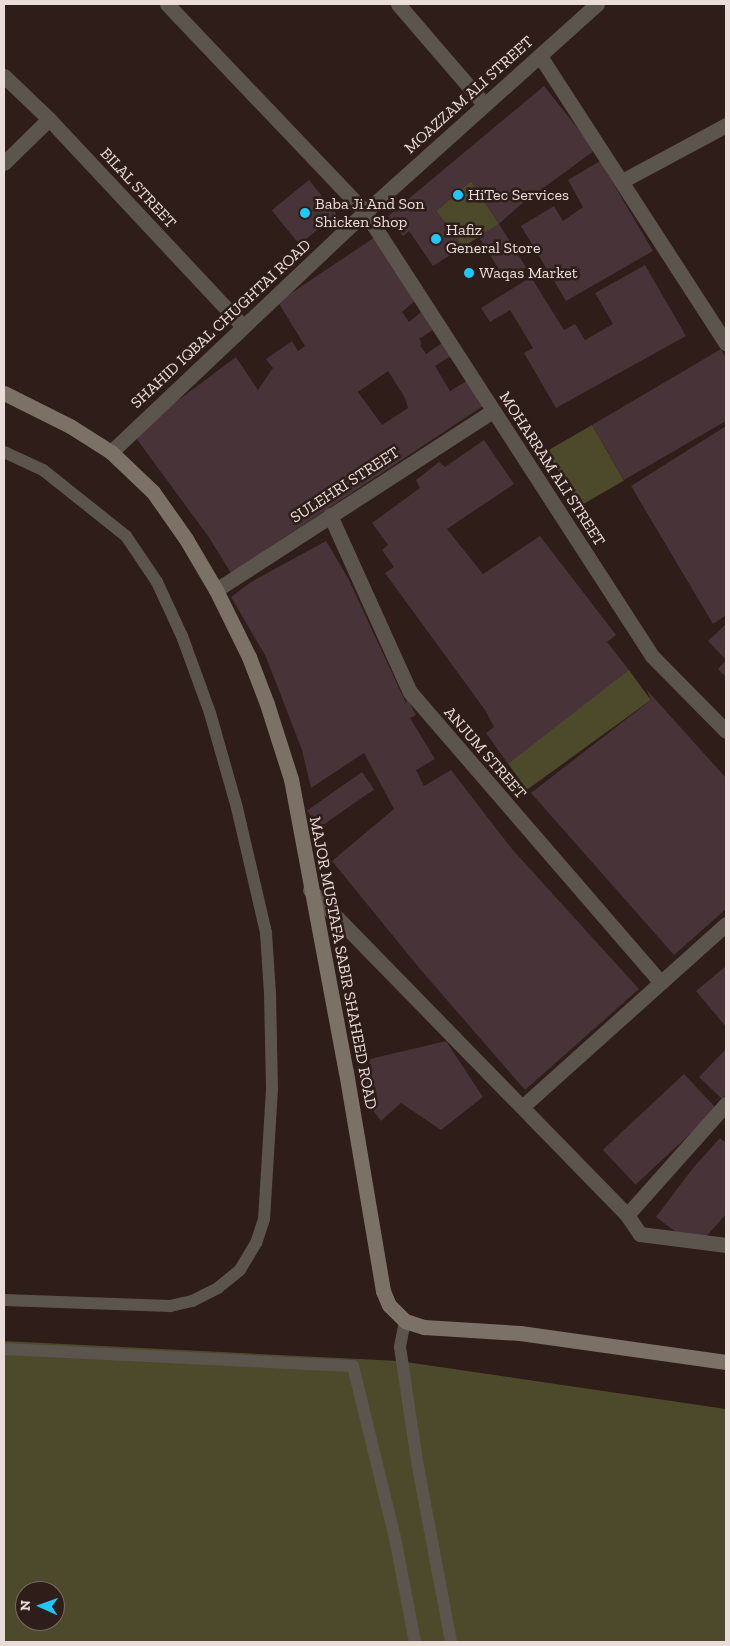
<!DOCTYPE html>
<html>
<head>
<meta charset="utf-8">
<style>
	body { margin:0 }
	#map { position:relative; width:730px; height:1646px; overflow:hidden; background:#2e1d18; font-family:"Zilla Slab",serif }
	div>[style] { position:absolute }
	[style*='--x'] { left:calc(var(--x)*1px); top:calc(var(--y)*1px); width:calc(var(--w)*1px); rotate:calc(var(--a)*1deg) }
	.green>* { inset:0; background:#4d4a2c; transform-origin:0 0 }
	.building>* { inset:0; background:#473338; transform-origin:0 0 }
	.lane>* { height:12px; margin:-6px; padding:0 6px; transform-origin:6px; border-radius:6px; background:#5b554e }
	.street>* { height:15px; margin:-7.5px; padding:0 7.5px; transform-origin:7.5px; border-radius:7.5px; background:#5b554e }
	.secondary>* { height:15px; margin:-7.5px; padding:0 7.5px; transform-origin:7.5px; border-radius:7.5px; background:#7b7166 }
	.dots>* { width:14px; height:14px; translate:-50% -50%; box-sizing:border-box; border:2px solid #2e1d18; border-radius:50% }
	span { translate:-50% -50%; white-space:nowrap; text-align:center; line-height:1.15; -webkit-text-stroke:5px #2e1d18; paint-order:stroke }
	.street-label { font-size:16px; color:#eaddd9 }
	.poi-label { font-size:16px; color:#eaddd9 }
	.left { translate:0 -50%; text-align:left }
	.frame { position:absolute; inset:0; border:5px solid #eaddd9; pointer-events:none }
	.north { position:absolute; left:15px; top:1581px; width:50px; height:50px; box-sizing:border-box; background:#2e1d18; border:1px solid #796a65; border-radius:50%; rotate:272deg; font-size:14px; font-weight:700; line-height:20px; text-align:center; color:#eaddd9 }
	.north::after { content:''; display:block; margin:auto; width:18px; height:22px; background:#1cc9fc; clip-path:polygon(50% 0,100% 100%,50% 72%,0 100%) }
</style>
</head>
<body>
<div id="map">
	<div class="green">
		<i style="clip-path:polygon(471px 181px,499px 224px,463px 247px,436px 211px)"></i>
		<i style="left:592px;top:425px;width:64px;height:52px;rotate:60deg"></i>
		<i style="left:629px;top:670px;width:37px;height:153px;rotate:54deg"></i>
		<i style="clip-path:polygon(evenodd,4px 1341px,399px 1361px,726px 1409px,726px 1642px,4px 1642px,4px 1341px,25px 1591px,55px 1591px,55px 1621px,25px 1621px,25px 1591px)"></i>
	</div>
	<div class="building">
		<i style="clip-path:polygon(544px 86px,595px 150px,519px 206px,499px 224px,471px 181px,436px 211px,463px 247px,433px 266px,409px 231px,403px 236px,388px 216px)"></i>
		<i style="clip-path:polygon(600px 161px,653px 251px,566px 301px,521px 226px,554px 206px,563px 221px,583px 207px,568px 180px)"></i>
		<i style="left:309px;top:180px;width:44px;height:48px;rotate:51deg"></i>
		<i style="left:499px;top:224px;width:51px;height:24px;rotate:58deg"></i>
		<i style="clip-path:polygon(evenodd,375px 237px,416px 300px,402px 312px,409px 322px,423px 310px,436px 328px,419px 339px,422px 344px,420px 345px,426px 354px,442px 343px,451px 356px,435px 366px,450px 391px,468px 380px,483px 406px,231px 573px,208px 536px,133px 434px,236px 357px,258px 390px,273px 368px,266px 359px,292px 341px,298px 351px,305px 346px,278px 302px,375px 237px,388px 371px,405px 398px,408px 408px,382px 425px,358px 392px,388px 371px)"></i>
		<i style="clip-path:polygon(645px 265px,686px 336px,556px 408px,524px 353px,533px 348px,510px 310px,490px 322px,481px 308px,531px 277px,564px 330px,575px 324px,585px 340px,613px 324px,595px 293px)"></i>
		<i style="clip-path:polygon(721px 349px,726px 359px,726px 421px,624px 480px,592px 425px)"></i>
		<i style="clip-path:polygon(726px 426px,726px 615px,713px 624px,631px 486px)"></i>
		<i style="clip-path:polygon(484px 440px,514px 484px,447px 529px,483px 574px,540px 536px,616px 635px,607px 642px,629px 670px,508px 764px,486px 733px,494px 727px,485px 710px,385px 573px,394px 567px,382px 550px,388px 545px,372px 523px,420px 488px,416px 480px,439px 462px,445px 467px)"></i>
		<i style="clip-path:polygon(326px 541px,348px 578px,406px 703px,407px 698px,416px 715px,410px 718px,435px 759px,416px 770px,424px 786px,451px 770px,512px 849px,639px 989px,525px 1090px,420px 969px,332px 861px,394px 809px,364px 753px,311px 788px,302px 750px,266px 657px,231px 597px,251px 582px)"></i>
		<i style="clip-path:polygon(726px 624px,726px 660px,708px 641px)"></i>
		<i style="clip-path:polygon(726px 660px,726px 677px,718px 669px)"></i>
		<i style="clip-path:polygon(646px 689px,726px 778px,726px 909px,674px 955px,531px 793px,651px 700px)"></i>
		<i style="left:362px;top:772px;width:21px;height:67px;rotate:55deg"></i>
		<i style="clip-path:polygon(726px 966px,726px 1027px,696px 991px)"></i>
		<i style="clip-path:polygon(446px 1041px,483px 1097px,441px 1130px,401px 1103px,381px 1121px,365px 1099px,370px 1059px)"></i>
		<i style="clip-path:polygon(726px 1049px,726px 1094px,722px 1099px,699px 1077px)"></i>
		<i style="left:684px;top:1074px;width:48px;height:111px;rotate:47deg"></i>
		<i style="clip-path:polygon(720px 1138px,726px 1143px,726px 1214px,706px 1237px,680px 1235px,656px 1217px,693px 1168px)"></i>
	</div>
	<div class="lane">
		<i style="--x:4;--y:452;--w:43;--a:24.8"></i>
		<i style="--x:43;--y:470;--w:106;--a:38.5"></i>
		<i style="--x:126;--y:536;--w:55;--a:56"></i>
		<i style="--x:157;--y:582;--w:60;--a:65.2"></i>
		<i style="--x:182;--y:636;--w:82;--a:70"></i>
		<i style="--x:210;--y:713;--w:99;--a:74.1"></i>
		<i style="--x:237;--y:808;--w:128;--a:76.9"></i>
		<i style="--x:266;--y:933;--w:60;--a:86.2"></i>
		<i style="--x:270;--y:993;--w:96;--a:88.8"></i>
		<i style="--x:272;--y:1089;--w:130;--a:93.5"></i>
		<i style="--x:264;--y:1219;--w:25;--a:108"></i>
		<i style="--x:256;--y:1243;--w:31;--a:121"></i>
		<i style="--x:240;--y:1270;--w:28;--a:141"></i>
		<i style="--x:218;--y:1288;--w:29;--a:153"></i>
		<i style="--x:192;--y:1301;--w:23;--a:167"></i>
		<i style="--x:170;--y:1306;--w:166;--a:-177.9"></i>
		<i style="--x:405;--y:1321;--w:26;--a:101"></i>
		<i style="--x:400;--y:1347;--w:121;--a:81.5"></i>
		<i style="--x:418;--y:1467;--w:178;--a:79.3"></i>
		<i style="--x:4;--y:1349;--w:349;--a:2.8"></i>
		<i style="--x:353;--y:1366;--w:177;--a:76.3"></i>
		<i style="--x:395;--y:1538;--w:106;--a:79.1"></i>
	</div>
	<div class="street">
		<i style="--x:398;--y:4;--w:132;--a:49.3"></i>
		<i style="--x:597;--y:4;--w:312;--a:138.1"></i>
		<i style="--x:365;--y:212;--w:529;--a:57.12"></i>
		<i style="--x:652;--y:656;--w:105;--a:45.4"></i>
		<i style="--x:540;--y:56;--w:342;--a:57.1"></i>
		<i style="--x:4;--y:76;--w:62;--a:43.7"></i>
		<i style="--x:49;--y:119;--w:284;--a:46.9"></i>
		<i style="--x:4;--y:163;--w:63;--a:-44.4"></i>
		<i style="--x:622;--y:181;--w:118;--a:-28.3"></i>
		<i style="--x:111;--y:452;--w:349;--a:-43.4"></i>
		<i style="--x:365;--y:212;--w:287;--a:-133.6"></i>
		<i style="--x:330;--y:515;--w:194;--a:65.7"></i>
		<i style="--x:410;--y:692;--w:384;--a:49.2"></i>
		<i style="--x:216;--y:590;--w:330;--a:-32.9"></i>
		<i style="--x:310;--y:890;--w:454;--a:45.7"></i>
		<i style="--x:627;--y:1215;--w:23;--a:56"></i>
		<i style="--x:640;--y:1234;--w:87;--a:7.3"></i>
		<i style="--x:522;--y:1107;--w:274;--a:-41.9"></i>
		<i style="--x:627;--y:1215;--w:149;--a:-48.3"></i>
	</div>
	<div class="secondary">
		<i style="--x:4;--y:393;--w:74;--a:26.6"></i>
		<i style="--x:70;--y:426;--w:49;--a:32.4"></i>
		<i style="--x:111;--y:452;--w:58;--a:43.6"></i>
		<i style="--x:153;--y:492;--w:57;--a:54.9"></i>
		<i style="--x:186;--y:539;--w:59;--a:59.5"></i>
		<i style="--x:216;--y:590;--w:75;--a:63.8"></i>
		<i style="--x:249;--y:657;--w:50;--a:69"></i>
		<i style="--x:267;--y:704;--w:79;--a:72.3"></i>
		<i style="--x:291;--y:779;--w:298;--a:79.4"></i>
		<i style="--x:346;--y:1072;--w:222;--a:80.4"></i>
		<i style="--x:383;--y:1291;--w:15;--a:67"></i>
		<i style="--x:389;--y:1305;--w:23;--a:45"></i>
		<i style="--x:405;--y:1321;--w:20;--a:18"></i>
		<i style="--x:424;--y:1327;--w:96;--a:3.6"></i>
		<i style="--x:520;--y:1333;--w:208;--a:8"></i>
	</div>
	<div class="dots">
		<i style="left:458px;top:195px;background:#1cc9fc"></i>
		<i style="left:305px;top:213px;background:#1cc9fc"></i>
		<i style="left:436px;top:239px;background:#1cc9fc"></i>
		<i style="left:469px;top:273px;background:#1cc9fc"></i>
	</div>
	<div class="street-label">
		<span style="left:469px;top:95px;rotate:-42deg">MOAZZAM ALI STREET</span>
		<span style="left:138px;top:188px;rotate:47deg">BILAL STREET</span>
		<span style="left:221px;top:324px;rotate:-43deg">SHAHID IQBAL CHUGHTAI ROAD</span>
		<span style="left:552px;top:469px;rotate:57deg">MOHARRAM ALI STREET</span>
		<span style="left:345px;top:485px;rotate:-33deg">SULEHRI STREET</span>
		<span style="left:485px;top:753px;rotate:49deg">ANJUM STREET</span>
		<span style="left:343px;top:963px;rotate:79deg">MAJOR MUSTAFA SABIR SHAHEED ROAD</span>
	</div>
	<div class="poi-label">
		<span class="left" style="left:468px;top:195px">HiTec Services</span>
		<span class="left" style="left:315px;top:213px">Baba Ji And Son<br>Shicken Shop</span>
		<span class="left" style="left:446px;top:239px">Hafiz<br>General Store</span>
		<span class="left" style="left:479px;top:273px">Waqas Market</span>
	</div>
	<div class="frame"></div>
	<div class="north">N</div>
</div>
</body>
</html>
